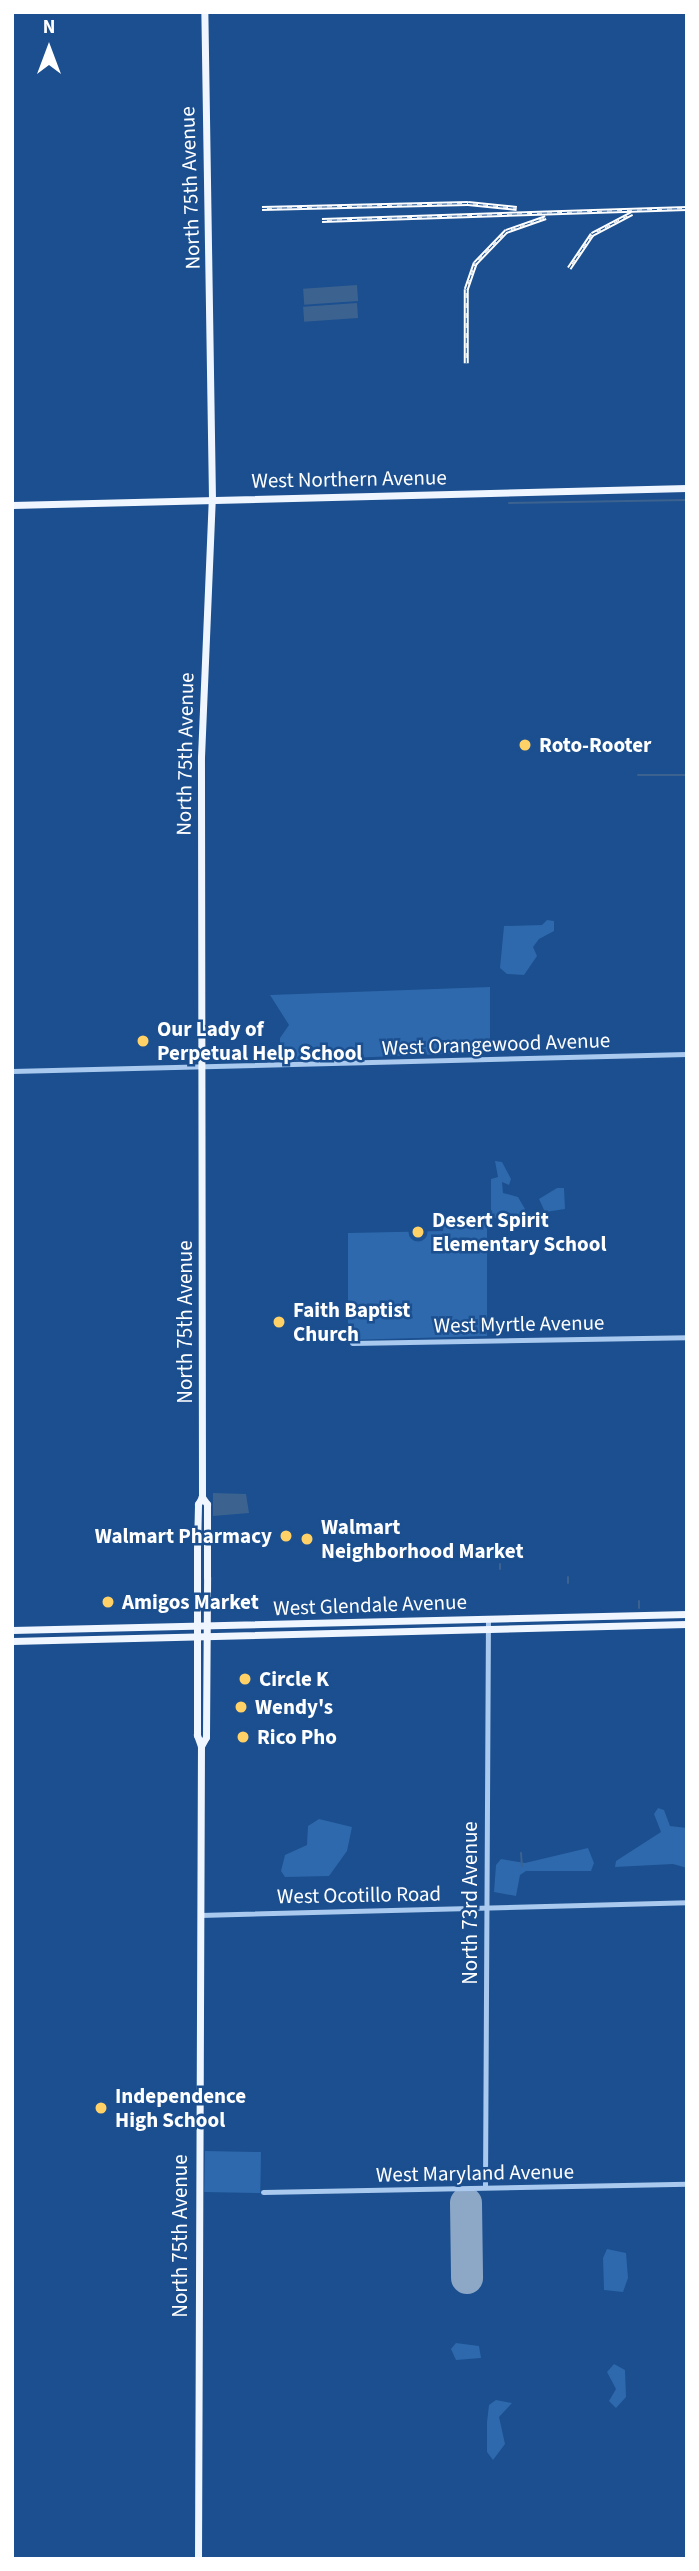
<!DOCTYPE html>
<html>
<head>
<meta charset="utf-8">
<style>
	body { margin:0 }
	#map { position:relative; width:699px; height:2571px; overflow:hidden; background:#1b4f8f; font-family:"Source Sans 3",sans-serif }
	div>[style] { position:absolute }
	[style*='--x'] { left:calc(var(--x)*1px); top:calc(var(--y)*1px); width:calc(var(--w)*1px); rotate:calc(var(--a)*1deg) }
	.green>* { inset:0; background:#2e69ad; transform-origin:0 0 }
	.water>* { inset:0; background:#3c6290; transform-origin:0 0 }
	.stream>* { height:2px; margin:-1px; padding:0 1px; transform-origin:1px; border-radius:1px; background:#3c6290 }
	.runway>* { height:32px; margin:-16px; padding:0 16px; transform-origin:16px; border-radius:16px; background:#8da7c7 }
	.minor>* { height:5px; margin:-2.5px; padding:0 2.5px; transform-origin:2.5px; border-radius:2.5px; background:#a9c9ee }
	.major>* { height:7px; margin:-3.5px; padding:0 3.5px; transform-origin:3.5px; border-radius:3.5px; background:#f0f6ff }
	.rail>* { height:4.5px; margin-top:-2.25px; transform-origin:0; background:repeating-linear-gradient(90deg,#1b4f8f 0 5px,#fff 0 10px); box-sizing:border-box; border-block:2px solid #fff }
	.dots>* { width:19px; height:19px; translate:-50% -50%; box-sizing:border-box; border:4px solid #1b4f8f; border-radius:50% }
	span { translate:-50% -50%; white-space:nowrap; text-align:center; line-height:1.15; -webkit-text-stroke:5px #1b4f8f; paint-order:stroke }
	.street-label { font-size:21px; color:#fff }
	.poi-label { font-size:21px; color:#fff; font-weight:700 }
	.left { translate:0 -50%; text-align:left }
	.right { translate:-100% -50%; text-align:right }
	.frame { position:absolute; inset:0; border:14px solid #fff; pointer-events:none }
	.north { position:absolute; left:14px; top:14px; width:70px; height:70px; -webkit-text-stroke:5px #1b4f8f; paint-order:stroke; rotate:0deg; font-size:19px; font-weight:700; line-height:28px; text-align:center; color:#fff }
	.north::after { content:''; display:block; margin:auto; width:24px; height:32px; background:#fff; clip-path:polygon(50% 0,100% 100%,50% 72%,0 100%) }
</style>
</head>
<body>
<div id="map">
	<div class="green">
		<i style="clip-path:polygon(547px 920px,554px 921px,554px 931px,539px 939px,533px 947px,537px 956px,524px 975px,507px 974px,500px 968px,504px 926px,542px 925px)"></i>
		<i style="clip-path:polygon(490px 987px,490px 1052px,280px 1061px,280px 1038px,289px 1025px,270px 995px)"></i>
		<i style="clip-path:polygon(495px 1161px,502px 1162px,511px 1179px,509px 1185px,502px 1182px,503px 1193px,518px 1197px,525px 1209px,519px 1219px,525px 1227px,495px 1218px,491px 1213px,491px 1179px,498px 1177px)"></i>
		<i style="clip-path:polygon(557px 1188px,564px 1188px,565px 1209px,545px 1212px,539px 1199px)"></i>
		<i style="clip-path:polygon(444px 1221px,487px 1222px,487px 1336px,348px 1340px,348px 1233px,443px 1231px)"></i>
		<i style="clip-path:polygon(658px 1808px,664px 1810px,670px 1826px,687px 1828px,687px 1868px,673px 1864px,615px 1867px,616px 1861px,661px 1832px,654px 1814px)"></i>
		<i style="clip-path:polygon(319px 1819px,352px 1827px,347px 1851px,329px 1876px,285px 1877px,281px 1871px,285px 1855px,307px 1845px,308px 1826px)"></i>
		<i style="clip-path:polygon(588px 1848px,594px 1863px,591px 1871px,526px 1871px,520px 1875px,516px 1896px,494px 1892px,496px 1865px,501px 1859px,525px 1863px)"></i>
		<i style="left:261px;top:2152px;width:41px;height:56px;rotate:91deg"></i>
		<i style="clip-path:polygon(607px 2249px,626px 2253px,628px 2278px,623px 2292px,604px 2290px,603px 2258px)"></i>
		<i style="clip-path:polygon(456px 2343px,479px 2346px,481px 2358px,456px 2360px,451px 2349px)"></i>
		<i style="clip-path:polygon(614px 2364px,625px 2370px,626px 2397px,616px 2408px,609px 2401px,616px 2389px,607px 2372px)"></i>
		<i style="clip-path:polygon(496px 2400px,512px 2403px,499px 2417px,505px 2444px,493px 2460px,487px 2452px,487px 2422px,489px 2405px)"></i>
	</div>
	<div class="water">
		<i style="left:357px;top:285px;width:16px;height:54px;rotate:86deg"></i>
		<i style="left:357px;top:303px;width:15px;height:54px;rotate:86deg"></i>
		<i style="clip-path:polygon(213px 1493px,246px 1494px,249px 1513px,213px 1516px)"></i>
	</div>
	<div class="stream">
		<i style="--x:509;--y:503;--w:178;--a:-1"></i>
		<i style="--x:638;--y:775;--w:49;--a:0"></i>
		<i style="--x:500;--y:1564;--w:5;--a:90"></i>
		<i style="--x:568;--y:1577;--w:6;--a:90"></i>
		<i style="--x:639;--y:1601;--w:7;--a:90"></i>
		<i style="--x:521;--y:1853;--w:13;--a:86"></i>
	</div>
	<div class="runway">
		<i style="--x:466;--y:2203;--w:75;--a:89.2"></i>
	</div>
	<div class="minor">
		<i style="--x:12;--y:1071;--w:675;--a:-1.44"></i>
		<i style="--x:352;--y:1343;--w:335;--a:-1"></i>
		<i style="--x:200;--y:1915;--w:487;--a:-1.5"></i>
		<i style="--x:485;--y:2187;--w:568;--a:-89.7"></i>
		<i style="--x:263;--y:2192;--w:424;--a:-1.1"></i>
	</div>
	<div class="major">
		<i style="--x:12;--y:505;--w:675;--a:-1.44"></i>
		<i style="--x:12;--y:1630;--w:675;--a:-1.36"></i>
		<i style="--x:12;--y:1641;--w:675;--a:-1.44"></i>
		<i style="--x:201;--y:1746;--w:10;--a:-61"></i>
		<i style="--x:206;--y:1737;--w:160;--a:-89.6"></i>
		<i style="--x:207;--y:1577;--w:73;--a:-90"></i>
		<i style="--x:207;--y:1504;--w:9;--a:-126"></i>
		<i style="--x:202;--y:1497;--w:740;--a:-90.08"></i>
		<i style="--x:201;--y:757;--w:258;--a:-87.6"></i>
		<i style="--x:212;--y:499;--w:487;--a:-90.9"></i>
		<i style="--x:198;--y:2559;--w:813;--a:-89.79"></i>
		<i style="--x:201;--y:1746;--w:12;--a:-110"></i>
		<i style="--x:197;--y:1735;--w:186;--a:-90"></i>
		<i style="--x:197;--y:1549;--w:45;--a:-88.7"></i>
		<i style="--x:198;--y:1504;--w:8;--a:-60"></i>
	</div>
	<div class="rail">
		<i style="--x:262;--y:208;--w:206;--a:-1.4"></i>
		<i style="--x:468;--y:203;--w:49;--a:5.8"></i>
		<i style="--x:322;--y:220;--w:365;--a:-1.9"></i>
		<i style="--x:569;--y:268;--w:41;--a:-55.9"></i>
		<i style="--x:592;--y:234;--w:45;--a:-27.7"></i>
		<i style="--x:466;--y:363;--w:74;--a:-90"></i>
		<i style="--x:466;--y:289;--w:28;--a:-71"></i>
		<i style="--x:475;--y:263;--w:45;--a:-45.9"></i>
		<i style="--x:506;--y:231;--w:42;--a:-19.3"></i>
	</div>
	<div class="dots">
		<i style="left:525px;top:745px;background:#ffd166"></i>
		<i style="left:143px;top:1041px;background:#ffd166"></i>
		<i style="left:418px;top:1232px;background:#ffd166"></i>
		<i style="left:279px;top:1322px;background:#ffd166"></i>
		<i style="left:286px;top:1536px;background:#ffd166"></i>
		<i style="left:307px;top:1539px;background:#ffd166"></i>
		<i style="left:108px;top:1602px;background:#ffd166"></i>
		<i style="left:245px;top:1679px;background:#ffd166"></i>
		<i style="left:241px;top:1707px;background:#ffd166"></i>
		<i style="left:243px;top:1737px;background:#ffd166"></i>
		<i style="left:101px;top:2108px;background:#ffd166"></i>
	</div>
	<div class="street-label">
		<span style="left:190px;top:188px;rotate:-92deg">North 75th Avenue</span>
		<span style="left:349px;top:479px;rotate:-1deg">West Northern Avenue</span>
		<span style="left:185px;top:754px;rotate:-89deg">North 75th Avenue</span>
		<span style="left:496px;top:1044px;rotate:-2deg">West Orangewood Avenue</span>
		<span style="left:185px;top:1322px;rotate:-90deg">North 75th Avenue</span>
		<span style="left:519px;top:1324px;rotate:-1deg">West Myrtle Avenue</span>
		<span style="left:370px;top:1605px;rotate:-2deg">West Glendale Avenue</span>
		<span style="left:359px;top:1895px;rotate:-1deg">West Ocotillo Road</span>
		<span style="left:470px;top:1903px;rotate:-90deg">North 73rd Avenue</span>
		<span style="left:475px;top:2173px;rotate:-1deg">West Maryland Avenue</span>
		<span style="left:180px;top:2236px;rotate:-90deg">North 75th Avenue</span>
	</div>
	<div class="poi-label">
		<span class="left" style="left:539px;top:745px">Roto-Rooter</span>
		<span class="left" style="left:157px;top:1041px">Our Lady of<br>Perpetual Help School</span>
		<span class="left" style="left:432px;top:1232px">Desert Spirit<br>Elementary School</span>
		<span class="left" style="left:293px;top:1322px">Faith Baptist<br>Church</span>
		<span class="left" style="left:321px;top:1539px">Walmart<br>Neighborhood Market</span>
		<span class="right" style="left:272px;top:1536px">Walmart Pharmacy</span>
		<span class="left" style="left:122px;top:1602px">Amigos Market</span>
		<span class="left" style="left:259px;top:1679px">Circle K</span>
		<span class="left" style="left:255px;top:1707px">Wendy's</span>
		<span class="left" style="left:257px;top:1737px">Rico Pho</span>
		<span class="left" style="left:115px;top:2108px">Independence<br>High School</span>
	</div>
	<div class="frame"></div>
	<div class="north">N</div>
</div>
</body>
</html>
